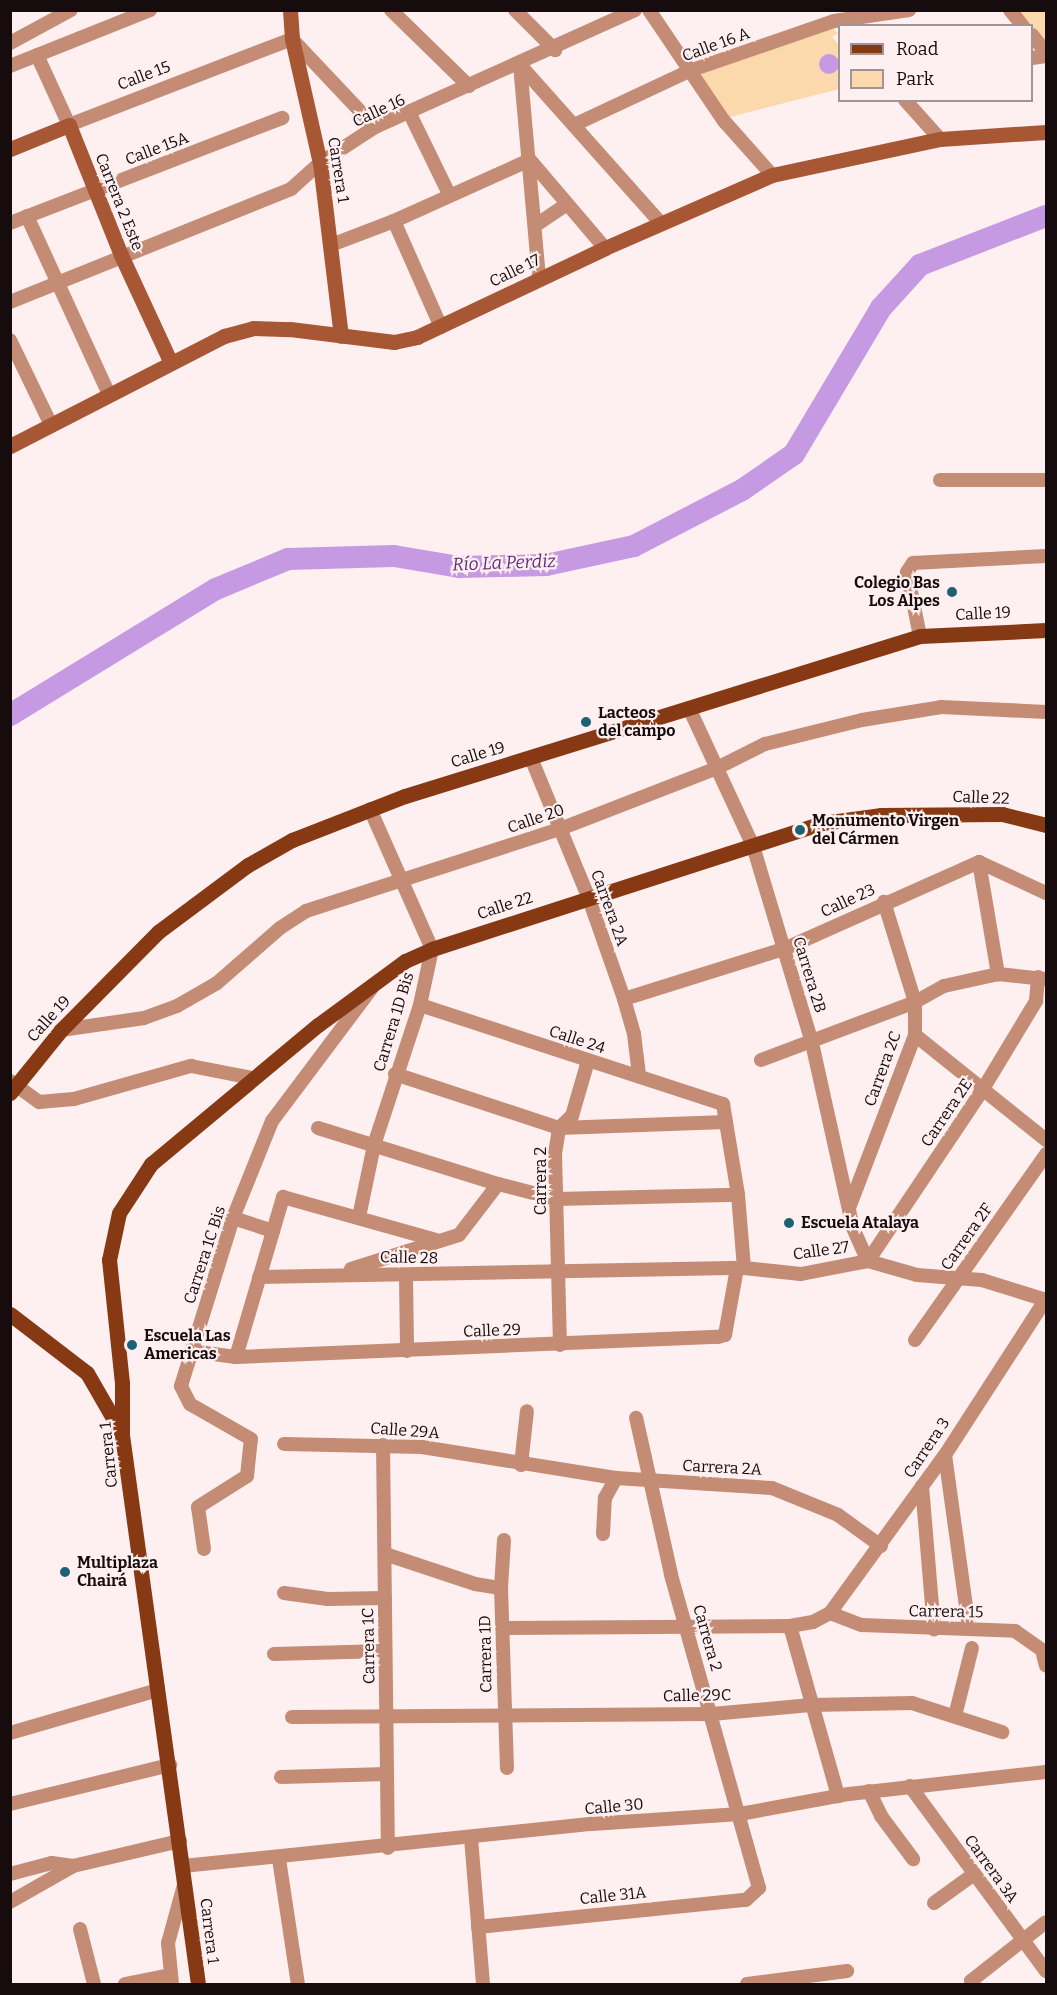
<!DOCTYPE html>
<html>
<head>
<meta charset="utf-8">
<style>
	body { margin:0 }
	#map { position:relative; width:1057px; height:1995px; overflow:hidden; background:#feeff0; font-family:Bitter,serif }
	div>[style] { position:absolute }
	[style*='--x'] { left:calc(var(--x)*1px); top:calc(var(--y)*1px); width:calc(var(--w)*1px); rotate:calc(var(--a)*1deg) }
	.green>* { inset:0; background:#fbd9ad }
	.water>* { inset:0; background:#c69ae3 }
	.round { border-radius:50% }
	.river>* { height:22px; margin:-11px; padding:0 11px; transform-origin:11px; border-radius:11px; background:#c69ae3 }
	.street>* { height:14px; margin:-7px; padding:0 7px; transform-origin:7px; border-radius:7px; background:#c48c74 }
	.secondary>* { height:15px; margin:-7.5px; padding:0 7.5px; transform-origin:7.5px; border-radius:7.5px; background:#a85734 }
	.primary>* { height:15px; margin:-7.5px; padding:0 7.5px; transform-origin:7.5px; border-radius:7.5px; background:#863913 }
	.dots>* { width:16px; height:16px; translate:-50% -50%; box-sizing:border-box; border:3px solid #feeff0; border-radius:50% }
	span { translate:-50% -50%; white-space:nowrap; text-align:center; line-height:1.15; -webkit-text-stroke:4.5px #feeff0; paint-order:stroke }
	.street-label { font-size:16px; color:#170c0d }
	.poi-label { font-size:16px; color:#170c0d; font-weight:700 }
	.right { translate:-100% -50%; text-align:right }
	.left { translate:0 -50%; text-align:left }
	.water-label { font-size:18px; color:#622c80; font-style:italic }
	.frame { position:absolute; inset:0; border:12px solid #170c0d; pointer-events:none }
	.legend { position:absolute; left:838px; top:24px; width:195px; height:78px; box-sizing:border-box; background:#feeff0; border:2px solid #a29495; margin:0; padding:8px 10px; list-style:none; font-size:18px; color:#170c0d }
	.legend li { display:flex; align-items:center; gap:12px; height:30px }
	.legend b { width:30px; border:2px solid #a29495 }
</style>
</head>
<body>
<div id="map">
	<div class="green">
		<i style="clip-path:polygon(1016px 11px,1046px 11px,1046px 46px,1032px 26px)"></i>
		<i style="clip-path:polygon(833px 28px,838px 33px,832px 37px,839px 45px,839px 89px,726px 118px,697px 73px)"></i>
	</div>
	<div class="water">
		<i class="round" style="left:819px;top:54px;width:20px;height:20px"></i>
	</div>
	<div class="river">
		<i style="--x:10;--y:715;--w:241;--a:-31.5"></i>
		<i style="--x:216;--y:589;--w:78;--a:-22.6"></i>
		<i style="--x:288;--y:559;--w:106;--a:-1.6"></i>
		<i style="--x:394;--y:556;--w:66;--a:9.6"></i>
		<i style="--x:459;--y:567;--w:87;--a:-1.3"></i>
		<i style="--x:546;--y:565;--w:90;--a:-12.2"></i>
		<i style="--x:634;--y:546;--w:122;--a:-27.4"></i>
		<i style="--x:742;--y:490;--w:63;--a:-34.7"></i>
		<i style="--x:794;--y:454;--w:170;--a:-59.2"></i>
		<i style="--x:881;--y:308;--w:58;--a:-47.8"></i>
		<i style="--x:920;--y:265;--w:135;--a:-21.3"></i>
	</div>
	<div class="street">
		<i style="--x:391;--y:10;--w:109;--a:44.3"></i>
		<i style="--x:515;--y:10;--w:57;--a:45"></i>
		<i style="--x:649;--y:10;--w:134;--a:56"></i>
		<i style="--x:724;--y:121;--w:72;--a:48.4"></i>
		<i style="--x:1010;--y:10;--w:21;--a:51"></i>
		<i style="--x:1032;--y:35;--w:22;--a:51"></i>
		<i style="--x:10;--y:43;--w:69;--a:-28.4"></i>
		<i style="--x:37;--y:55;--w:77;--a:65.4"></i>
		<i style="--x:69;--y:125;--w:239;--a:-21.1"></i>
		<i style="--x:292;--y:39;--w:121;--a:46.7"></i>
		<i style="--x:1032;--y:58;--w:14;--a:-8"></i>
		<i style="--x:520;--y:65;--w:215;--a:84.9"></i>
		<i style="--x:520;--y:65;--w:212;--a:48.3"></i>
		<i style="--x:10;--y:66;--w:151;--a:-21.8"></i>
		<i style="--x:905;--y:100;--w:52;--a:48.1"></i>
		<i style="--x:410;--y:114;--w:89;--a:64"></i>
		<i style="--x:576;--y:124;--w:125;--a:-25.1"></i>
		<i style="--x:689;--y:71;--w:153;--a:-19"></i>
		<i style="--x:834;--y:21;--w:76;--a:-8.3"></i>
		<i style="--x:27;--y:216;--w:196;--a:65.3"></i>
		<i style="--x:394;--y:221;--w:116;--a:66.1"></i>
		<i style="--x:10;--y:223;--w:292;--a:-21.1"></i>
		<i style="--x:536;--y:225;--w:36;--a:-34"></i>
		<i style="--x:331;--y:245;--w:67;--a:-20.9"></i>
		<i style="--x:394;--y:221;--w:149;--a:-24.2"></i>
		<i style="--x:530;--y:160;--w:116;--a:49.6"></i>
		<i style="--x:10;--y:302;--w:303;--a:-21.9"></i>
		<i style="--x:291;--y:189;--w:39;--a:-42"></i>
		<i style="--x:320;--y:163;--w:66;--a:-33.2"></i>
		<i style="--x:375;--y:127;--w:285;--a:-24.2"></i>
		<i style="--x:10;--y:340;--w:94;--a:64.2"></i>
		<i style="--x:940;--y:480;--w:106;--a:0"></i>
		<i style="--x:920;--y:636;--w:65;--a:-101.5"></i>
		<i style="--x:907;--y:572;--w:11;--a:-56"></i>
		<i style="--x:913;--y:563;--w:133;--a:-3"></i>
		<i style="--x:689;--y:708;--w:152;--a:65.1"></i>
		<i style="--x:753;--y:846;--w:206;--a:73.3"></i>
		<i style="--x:812;--y:1043;--w:189;--a:77.5"></i>
		<i style="--x:853;--y:1228;--w:36;--a:66"></i>
		<i style="--x:531;--y:758;--w:152;--a:67.6"></i>
		<i style="--x:589;--y:899;--w:106;--a:70.7"></i>
		<i style="--x:624;--y:999;--w:36;--a:74"></i>
		<i style="--x:634;--y:1034;--w:41;--a:83"></i>
		<i style="--x:979;--y:862;--w:114;--a:80.4"></i>
		<i style="--x:624;--y:999;--w:168;--a:-17.4"></i>
		<i style="--x:784;--y:949;--w:214;--a:-24"></i>
		<i style="--x:979;--y:862;--w:74;--a:24.8"></i>
		<i style="--x:420;--y:1005;--w:319;--a:18.1"></i>
		<i style="--x:723;--y:1104;--w:92;--a:80.6"></i>
		<i style="--x:738;--y:1195;--w:73;--a:85.3"></i>
		<i style="--x:61;--y:1030;--w:84;--a:-8.2"></i>
		<i style="--x:144;--y:1018;--w:35;--a:-20"></i>
		<i style="--x:177;--y:1006;--w:46;--a:-29.9"></i>
		<i style="--x:217;--y:983;--w:84;--a:-41.1"></i>
		<i style="--x:280;--y:928;--w:31;--a:-33"></i>
		<i style="--x:306;--y:911;--w:267;--a:-17.9"></i>
		<i style="--x:560;--y:829;--w:168;--a:-21.2"></i>
		<i style="--x:717;--y:768;--w:54;--a:-26.6"></i>
		<i style="--x:765;--y:744;--w:100;--a:-13.9"></i>
		<i style="--x:862;--y:720;--w:80;--a:-9.3"></i>
		<i style="--x:941;--y:707;--w:105;--a:2.7"></i>
		<i style="--x:915;--y:1035;--w:168;--a:38.7"></i>
		<i style="--x:761;--y:1060;--w:165;--a:-20.6"></i>
		<i style="--x:915;--y:1002;--w:33;--a:-29"></i>
		<i style="--x:944;--y:986;--w:55;--a:-12.5"></i>
		<i style="--x:998;--y:974;--w:47;--a:6.1"></i>
		<i style="--x:395;--y:1074;--w:173;--a:18.2"></i>
		<i style="--x:559;--y:1128;--w:167;--a:-2.1"></i>
		<i style="--x:10;--y:1081;--w:36;--a:36"></i>
		<i style="--x:39;--y:1102;--w:35;--a:-5"></i>
		<i style="--x:74;--y:1099;--w:122;--a:-15.8"></i>
		<i style="--x:191;--y:1066;--w:63;--a:11"></i>
		<i style="--x:318;--y:1128;--w:189;--a:17.3"></i>
		<i style="--x:498;--y:1184;--w:60;--a:14.5"></i>
		<i style="--x:556;--y:1199;--w:182;--a:-1.3"></i>
		<i style="--x:849;--y:1208;--w:185;--a:-69.1"></i>
		<i style="--x:915;--y:1035;--w:33;--a:-90"></i>
		<i style="--x:915;--y:1002;--w:105;--a:-107.2"></i>
		<i style="--x:359;--y:1217;--w:74;--a:-78.2"></i>
		<i style="--x:374;--y:1145;--w:147;--a:-71.8"></i>
		<i style="--x:420;--y:1005;--w:57;--a:-77.9"></i>
		<i style="--x:432;--y:949;--w:153;--a:-113.9"></i>
		<i style="--x:233;--y:1218;--w:42;--a:18"></i>
		<i style="--x:868;--y:1261;--w:207;--a:-56.2"></i>
		<i style="--x:983;--y:1089;--w:103;--a:-58.9"></i>
		<i style="--x:1036;--y:1001;--w:24;--a:-85"></i>
		<i style="--x:351;--y:1269;--w:113;--a:-17.5"></i>
		<i style="--x:459;--y:1235;--w:64;--a:-52.6"></i>
		<i style="--x:406;--y:1276;--w:75;--a:89.2"></i>
		<i style="--x:259;--y:1277;--w:485;--a:-1.1"></i>
		<i style="--x:744;--y:1268;--w:57;--a:6"></i>
		<i style="--x:801;--y:1274;--w:68;--a:-11"></i>
		<i style="--x:868;--y:1261;--w:51;--a:15.9"></i>
		<i style="--x:917;--y:1275;--w:65;--a:4.4"></i>
		<i style="--x:982;--y:1280;--w:67;--a:17.4"></i>
		<i style="--x:915;--y:1340;--w:228;--a:-54.8"></i>
		<i style="--x:560;--y:1345;--w:191;--a:-91.5"></i>
		<i style="--x:555;--y:1154;--w:26;--a:-81"></i>
		<i style="--x:559;--y:1128;--w:18;--a:-43"></i>
		<i style="--x:572;--y:1116;--w:57;--a:-73.8"></i>
		<i style="--x:192;--y:1351;--w:44;--a:7.8"></i>
		<i style="--x:236;--y:1357;--w:482;--a:-2.4"></i>
		<i style="--x:718;--y:1337;--w:7;--a:-16"></i>
		<i style="--x:725;--y:1335;--w:68;--a:-79.8"></i>
		<i style="--x:236;--y:1357;--w:167;--a:-73.6"></i>
		<i style="--x:283;--y:1197;--w:159;--a:15.7"></i>
		<i style="--x:284;--y:1444;--w:138;--a:1.2"></i>
		<i style="--x:422;--y:1447;--w:196;--a:9.1"></i>
		<i style="--x:616;--y:1478;--w:156;--a:3.7"></i>
		<i style="--x:772;--y:1488;--w:71;--a:22.2"></i>
		<i style="--x:838;--y:1515;--w:53;--a:35.8"></i>
		<i style="--x:383;--y:1445;--w:403;--a:89.3"></i>
		<i style="--x:945;--y:1455;--w:175;--a:82.1"></i>
		<i style="--x:521;--y:1465;--w:54;--a:-83.7"></i>
		<i style="--x:922;--y:1486;--w:144;--a:85.2"></i>
		<i style="--x:603;--y:1534;--w:36;--a:-87"></i>
		<i style="--x:605;--y:1498;--w:23;--a:-61"></i>
		<i style="--x:504;--y:1540;--w:48;--a:93.6"></i>
		<i style="--x:501;--y:1588;--w:180;--a:88.1"></i>
		<i style="--x:204;--y:1549;--w:42;--a:-98.1"></i>
		<i style="--x:198;--y:1507;--w:58;--a:-32.3"></i>
		<i style="--x:247;--y:1476;--w:37;--a:-84"></i>
		<i style="--x:251;--y:1439;--w:70;--a:-150.2"></i>
		<i style="--x:190;--y:1404;--w:20;--a:-117"></i>
		<i style="--x:181;--y:1386;--w:176;--a:-72.8"></i>
		<i style="--x:233;--y:1218;--w:105;--a:-68.1"></i>
		<i style="--x:272;--y:1121;--w:166;--a:-53.1"></i>
		<i style="--x:385;--y:1554;--w:95;--a:18.4"></i>
		<i style="--x:475;--y:1584;--w:26;--a:9"></i>
		<i style="--x:284;--y:1593;--w:44;--a:7.8"></i>
		<i style="--x:328;--y:1599;--w:57;--a:-1"></i>
		<i style="--x:830;--y:1613;--w:34;--a:21"></i>
		<i style="--x:862;--y:1625;--w:153;--a:2.2"></i>
		<i style="--x:1015;--y:1631;--w:33;--a:35"></i>
		<i style="--x:1042;--y:1650;--w:16;--a:76"></i>
		<i style="--x:790;--y:1626;--w:177;--a:74.2"></i>
		<i style="--x:503;--y:1628;--w:287;--a:-0.4"></i>
		<i style="--x:790;--y:1626;--w:23;--a:-10"></i>
		<i style="--x:813;--y:1622;--w:19;--a:-28"></i>
		<i style="--x:830;--y:1613;--w:195;--a:-54"></i>
		<i style="--x:945;--y:1455;--w:186;--a:-57.1"></i>
		<i style="--x:274;--y:1654;--w:111;--a:-1.5"></i>
		<i style="--x:955;--y:1716;--w:70;--a:-76"></i>
		<i style="--x:292;--y:1717;--w:420;--a:-0.4"></i>
		<i style="--x:712;--y:1714;--w:99;--a:-5.2"></i>
		<i style="--x:811;--y:1705;--w:101;--a:-1.1"></i>
		<i style="--x:912;--y:1703;--w:95;--a:17.9"></i>
		<i style="--x:10;--y:1733;--w:154;--a:-16.2"></i>
		<i style="--x:281;--y:1777;--w:106;--a:-1.6"></i>
		<i style="--x:910;--y:1786;--w:230;--a:53.7"></i>
		<i style="--x:869;--y:1791;--w:28;--a:64"></i>
		<i style="--x:881;--y:1816;--w:54;--a:53.3"></i>
		<i style="--x:10;--y:1804;--w:165;--a:-13.7"></i>
		<i style="--x:471;--y:1838;--w:146;--a:85.3"></i>
		<i style="--x:279;--y:1859;--w:126;--a:81.4"></i>
		<i style="--x:183;--y:1866;--w:411;--a:-5.9"></i>
		<i style="--x:592;--y:1824;--w:148;--a:-3.9"></i>
		<i style="--x:740;--y:1814;--w:111;--a:-10.4"></i>
		<i style="--x:849;--y:1794;--w:198;--a:-6.4"></i>
		<i style="--x:10;--y:1874;--w:43;--a:-14.7"></i>
		<i style="--x:52;--y:1863;--w:21;--a:8"></i>
		<i style="--x:73;--y:1866;--w:110;--a:-13.2"></i>
		<i style="--x:10;--y:1902;--w:73;--a:-29.7"></i>
		<i style="--x:934;--y:1903;--w:49;--a:-35.9"></i>
		<i style="--x:478;--y:1927;--w:269;--a:-5.8"></i>
		<i style="--x:746;--y:1900;--w:18;--a:-43"></i>
		<i style="--x:759;--y:1888;--w:326;--a:-105.7"></i>
		<i style="--x:671;--y:1574;--w:160;--a:-102.6"></i>
		<i style="--x:80;--y:1929;--w:57;--a:75.7"></i>
		<i style="--x:125;--y:1984;--w:47;--a:-11.1"></i>
		<i style="--x:172;--y:1984;--w:41;--a:-95.6"></i>
		<i style="--x:168;--y:1943;--w:60;--a:-74.6"></i>
		<i style="--x:747;--y:1984;--w:101;--a:-7.4"></i>
		<i style="--x:974;--y:1984;--w:4;--a:-135"></i>
		<i style="--x:971;--y:1981;--w:95;--a:-38.2"></i>
	</div>
	<div class="secondary">
		<i style="--x:290;--y:10;--w:29;--a:86"></i>
		<i style="--x:292;--y:39;--w:127;--a:77.3"></i>
		<i style="--x:320;--y:163;--w:174;--a:83.1"></i>
		<i style="--x:10;--y:149;--w:64;--a:-22.1"></i>
		<i style="--x:69;--y:125;--w:140;--a:68.2"></i>
		<i style="--x:121;--y:255;--w:117;--a:65.2"></i>
		<i style="--x:10;--y:446;--w:241;--a:-27.2"></i>
		<i style="--x:224;--y:336;--w:30;--a:-15"></i>
		<i style="--x:253;--y:328;--w:37;--a:2"></i>
		<i style="--x:290;--y:329;--w:105;--a:7.1"></i>
		<i style="--x:394;--y:342;--w:24;--a:-12"></i>
		<i style="--x:417;--y:337;--w:208;--a:-25.3"></i>
		<i style="--x:605;--y:248;--w:182;--a:-23.6"></i>
		<i style="--x:772;--y:175;--w:172;--a:-12.1"></i>
		<i style="--x:940;--y:139;--w:106;--a:-3.8"></i>
	</div>
	<div class="primary">
		<i style="--x:10;--y:1093;--w:81;--a:-51"></i>
		<i style="--x:61;--y:1030;--w:138;--a:-45.3"></i>
		<i style="--x:158;--y:932;--w:112;--a:-36.7"></i>
		<i style="--x:248;--y:865;--w:51;--a:-29.6"></i>
		<i style="--x:292;--y:840;--w:121;--a:-21.3"></i>
		<i style="--x:405;--y:796;--w:539;--a:-17.26"></i>
		<i style="--x:920;--y:636;--w:126;--a:-2.7"></i>
		<i style="--x:10;--y:1314;--w:97;--a:37.5"></i>
		<i style="--x:87;--y:1373;--w:68;--a:60"></i>
		<i style="--x:198;--y:1984;--w:554;--a:-97.88"></i>
		<i style="--x:122;--y:1435;--w:52;--a:-90"></i>
		<i style="--x:122;--y:1383;--w:124;--a:-96"></i>
		<i style="--x:109;--y:1260;--w:48;--a:-78"></i>
		<i style="--x:119;--y:1213;--w:59;--a:-56.9"></i>
		<i style="--x:151;--y:1164;--w:217;--a:-39.8"></i>
		<i style="--x:318;--y:1025;--w:108;--a:-36.3"></i>
		<i style="--x:405;--y:961;--w:30;--a:-24"></i>
		<i style="--x:432;--y:949;--w:411;--a:-17.9"></i>
		<i style="--x:823;--y:823;--w:59;--a:-7.9"></i>
		<i style="--x:881;--y:815;--w:121;--a:-0.5"></i>
		<i style="--x:1002;--y:814;--w:45;--a:14"></i>
	</div>
	<div class="dots">
		<i style="left:952px;top:592px;background:#1d6174"></i>
		<i style="left:586px;top:722px;background:#1d6174"></i>
		<i style="left:800px;top:830px;background:#1d6174"></i>
		<i style="left:789px;top:1223px;background:#1d6174"></i>
		<i style="left:132px;top:1345px;background:#1d6174"></i>
		<i style="left:65px;top:1572px;background:#1d6174"></i>
	</div>
	<div class="street-label">
		<span style="left:716px;top:45px;rotate:-20deg">Calle 16 A</span>
		<span style="left:144px;top:76px;rotate:-21deg">Calle 15</span>
		<span style="left:379px;top:111px;rotate:-25deg">Calle 16</span>
		<span style="left:157px;top:149px;rotate:-21deg">Calle 15A</span>
		<span style="left:338px;top:170px;rotate:81deg">Carrera 1</span>
		<span style="left:119px;top:202px;rotate:68deg">Carrera 2 Este</span>
		<span style="left:515px;top:271px;rotate:-26deg">Calle 17</span>
		<span style="left:983px;top:614px;rotate:-3deg">Calle 19</span>
		<span style="left:478px;top:755px;rotate:-17deg">Calle 19</span>
		<span style="left:981px;top:798px;rotate:2deg">Calle 22</span>
		<span style="left:536px;top:819px;rotate:-19deg">Calle 20</span>
		<span style="left:848px;top:901px;rotate:-25deg">Calle 23</span>
		<span style="left:505px;top:906px;rotate:-18deg">Calle 22</span>
		<span style="left:609px;top:908px;rotate:70deg">Carrera 2A</span>
		<span style="left:809px;top:975px;rotate:73deg">Carrera 2B</span>
		<span style="left:49px;top:1019px;rotate:-48deg">Calle 19</span>
		<span style="left:394px;top:1022px;rotate:-73deg">Carrera 1D Bis</span>
		<span style="left:577px;top:1040px;rotate:18deg">Calle 24</span>
		<span style="left:883px;top:1069px;rotate:-70deg">Carrera 2C</span>
		<span style="left:947px;top:1113px;rotate:-56deg">Carrera 2E</span>
		<span style="left:541px;top:1181px;rotate:-90deg">Carrera 2</span>
		<span style="left:967px;top:1237px;rotate:-55deg">Carrera 2F</span>
		<span style="left:821px;top:1251px;rotate:-8deg">Calle 27</span>
		<span style="left:205px;top:1255px;rotate:-72deg">Carrera 1C Bis</span>
		<span style="left:409px;top:1258px;rotate:1deg">Calle 28</span>
		<span style="left:492px;top:1331px;rotate:-2deg">Calle 29</span>
		<span style="left:405px;top:1431px;rotate:4deg">Calle 29A</span>
		<span style="left:927px;top:1448px;rotate:-56deg">Carrera 3</span>
		<span style="left:109px;top:1455px;rotate:-96deg">Carrera 1</span>
		<span style="left:722px;top:1468px;rotate:3deg">Carrera 2A</span>
		<span style="left:946px;top:1612px;rotate:1deg">Carrera 15</span>
		<span style="left:707px;top:1638px;rotate:74deg">Carrera 2</span>
		<span style="left:369px;top:1646px;rotate:-91deg">Carrera 1C</span>
		<span style="left:486px;top:1654px;rotate:-91deg">Carrera 1D</span>
		<span style="left:697px;top:1696px;rotate:-1deg">Calle 29C</span>
		<span style="left:614px;top:1807px;rotate:-5deg">Calle 30</span>
		<span style="left:991px;top:1869px;rotate:54deg">Carrera 3A</span>
		<span style="left:613px;top:1896px;rotate:-6deg">Calle 31A</span>
		<span style="left:209px;top:1931px;rotate:83deg">Carrera 1</span>
	</div>
	<div class="poi-label">
		<span class="right" style="left:940px;top:592px">Colegio Bas<br>Los Alpes</span>
		<span class="left" style="left:598px;top:722px">Lacteos<br>del campo</span>
		<span class="left" style="left:812px;top:830px">Monumento Virgen<br>del Cármen</span>
		<span class="left" style="left:801px;top:1223px">Escuela Atalaya</span>
		<span class="left" style="left:144px;top:1345px">Escuela Las<br>Americas</span>
		<span class="left" style="left:77px;top:1572px">Multiplaza<br>Chairá</span>
	</div>
	<div class="water-label">
		<span style="left:504px;top:563px;rotate:-2deg">Río La Perdiz</span>
	</div>
	<div class="frame"></div>
	<ul class="legend">
	<li><b style="height:8px;background:#863913"></b>Road</li>
	<li><b style="height:16px;background:#fbd9ad"></b>Park</li>
	</ul>
</div>
</body>
</html>
